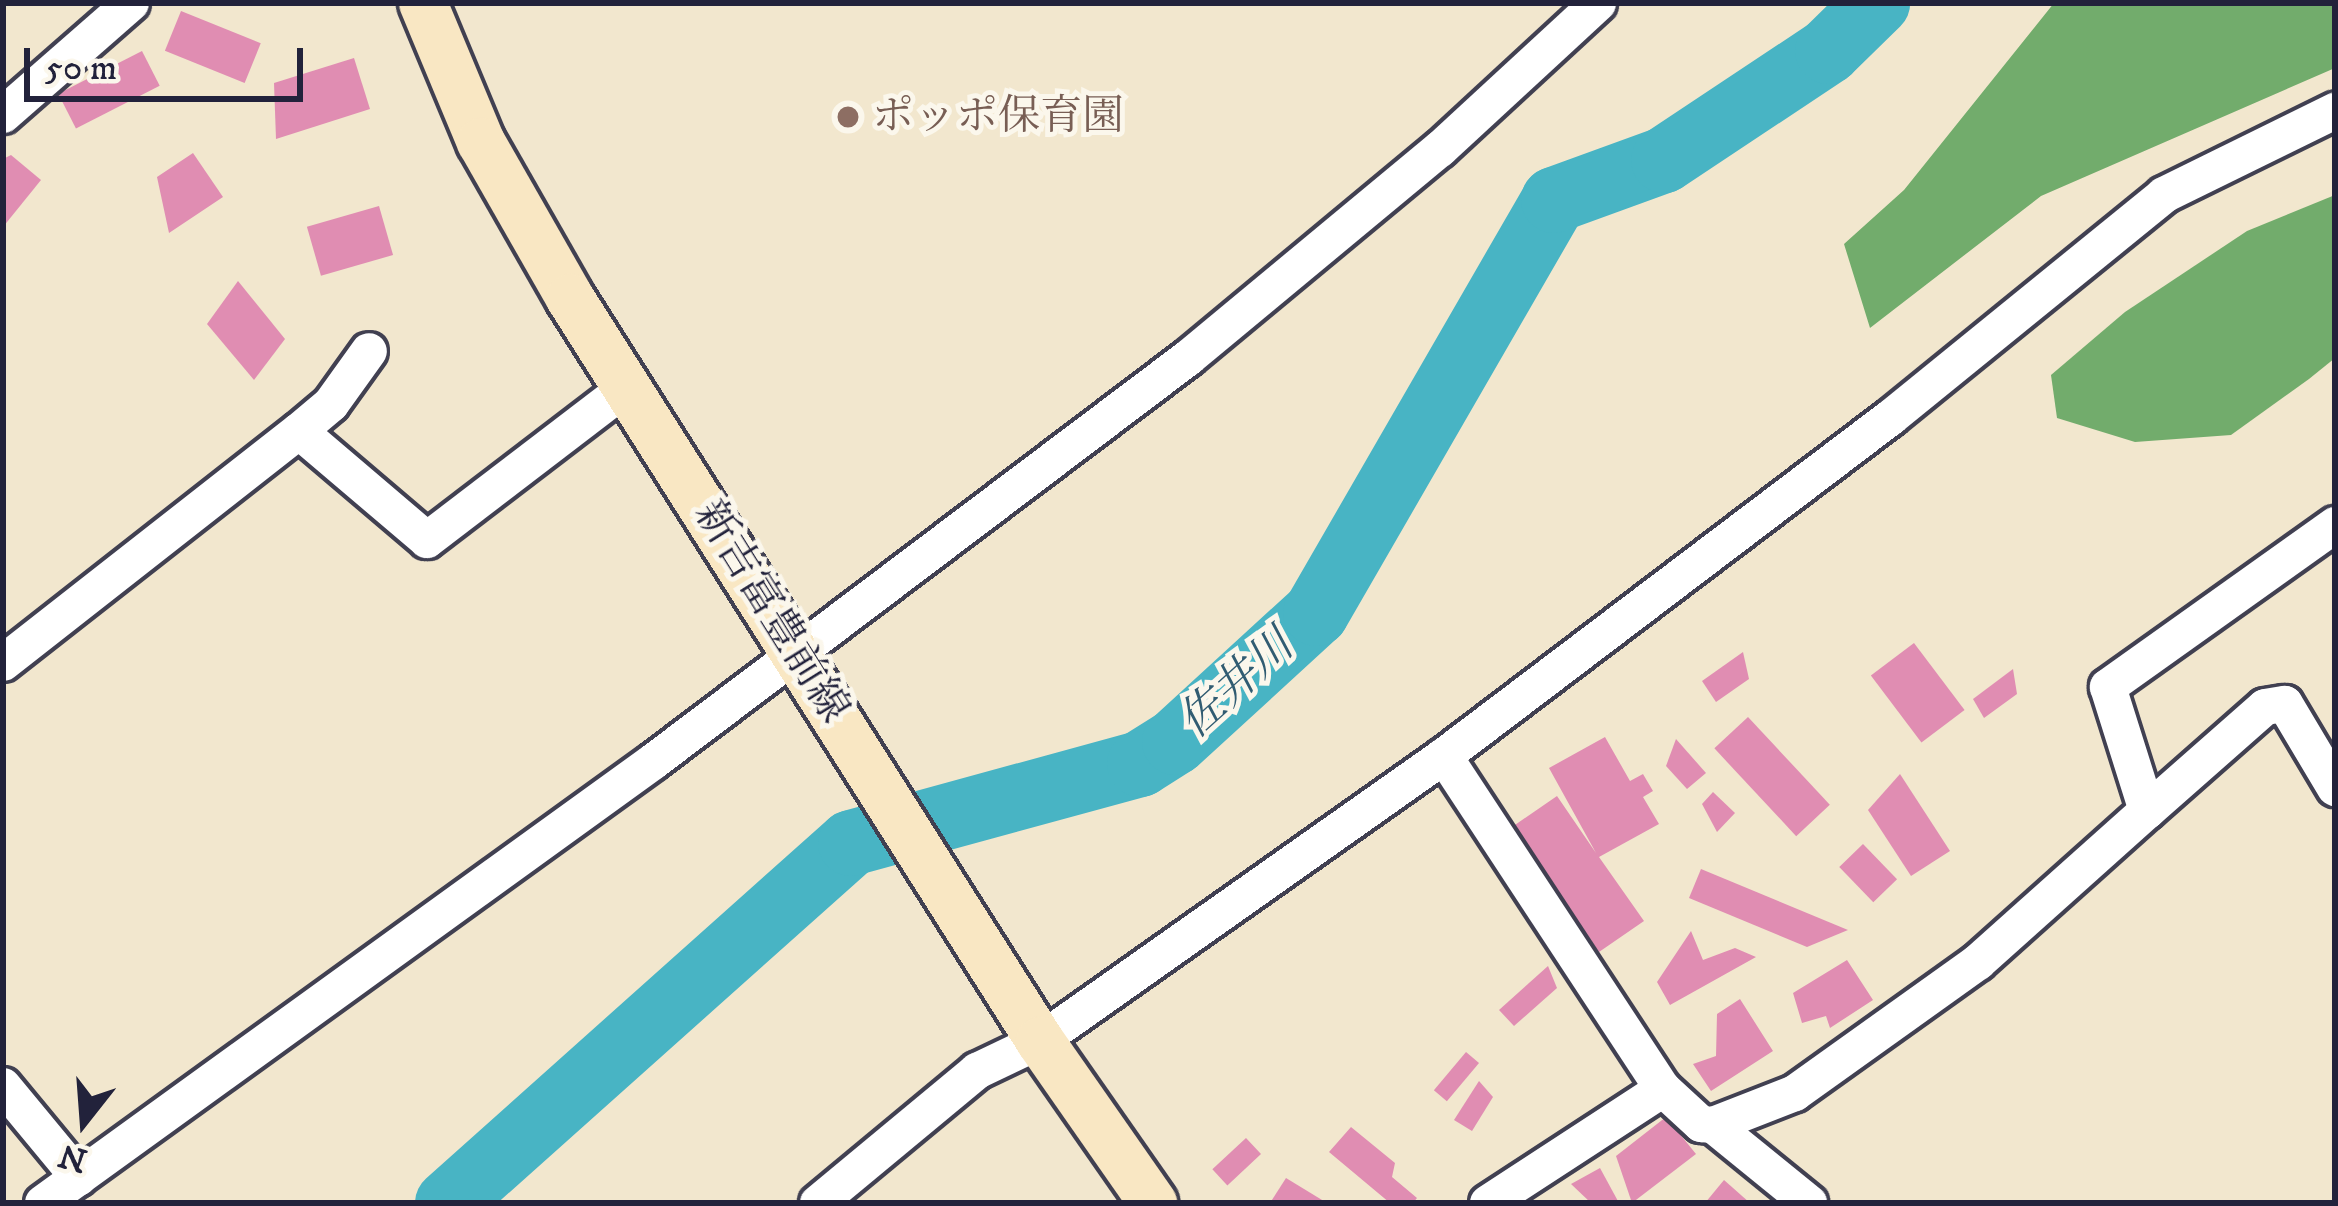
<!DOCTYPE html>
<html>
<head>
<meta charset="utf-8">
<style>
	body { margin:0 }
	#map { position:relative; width:2338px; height:1206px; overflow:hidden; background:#f2e7ce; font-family:"IM FELL DW Pica","Noto Serif JP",serif }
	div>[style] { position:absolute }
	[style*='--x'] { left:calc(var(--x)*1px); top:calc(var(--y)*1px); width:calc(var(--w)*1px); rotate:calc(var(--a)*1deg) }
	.forest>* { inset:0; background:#72ac6c }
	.river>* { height:66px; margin:-33px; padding:0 33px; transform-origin:33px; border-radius:33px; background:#48b4c4 }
	.building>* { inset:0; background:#e08db2; transform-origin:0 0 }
	.roads { filter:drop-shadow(3px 0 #414051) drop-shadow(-3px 0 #414051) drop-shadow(0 3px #414051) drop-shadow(0 -3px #414051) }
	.street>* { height:36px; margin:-18px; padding:0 18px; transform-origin:18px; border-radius:18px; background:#fff }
	.secondary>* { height:48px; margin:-24px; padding:0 24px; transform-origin:24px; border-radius:24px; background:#f9e7c3 }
	.dots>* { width:33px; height:33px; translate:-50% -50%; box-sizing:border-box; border:6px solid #fbf7ec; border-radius:50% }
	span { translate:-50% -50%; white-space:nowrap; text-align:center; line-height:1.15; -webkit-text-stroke:10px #fbf7ec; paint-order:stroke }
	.education-label { font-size:42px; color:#785e54 }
	.left { translate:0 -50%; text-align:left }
	.street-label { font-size:42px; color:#22223b }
	.water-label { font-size:45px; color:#315c72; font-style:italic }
	.frame { position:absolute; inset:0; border:6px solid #22223b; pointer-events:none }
	.north { position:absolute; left:24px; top:1062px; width:120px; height:120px; -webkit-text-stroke:9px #fbf7ec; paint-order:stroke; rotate:197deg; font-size:33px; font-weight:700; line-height:48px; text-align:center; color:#22223b }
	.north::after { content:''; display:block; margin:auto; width:42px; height:54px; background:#22223b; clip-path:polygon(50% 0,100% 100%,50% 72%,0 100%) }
	.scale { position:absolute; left:24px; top:48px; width:279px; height:54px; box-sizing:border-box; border:6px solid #22223b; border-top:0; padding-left:15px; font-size:36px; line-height:42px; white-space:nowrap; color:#22223b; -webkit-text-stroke:9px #fbf7ec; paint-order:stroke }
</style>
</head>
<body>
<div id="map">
	<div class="forest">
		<i style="clip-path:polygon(2054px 3px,2335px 3px,2335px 68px,2041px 196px,1870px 328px,1844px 244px,1904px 190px)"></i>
		<i style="clip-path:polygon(2335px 195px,2335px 358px,2309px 379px,2231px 435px,2135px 442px,2057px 418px,2051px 375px,2125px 312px,2247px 231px)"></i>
	</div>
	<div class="river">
		<i style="--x:448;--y:1203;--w:540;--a:-41.77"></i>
		<i style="--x:851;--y:843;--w:300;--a:-15.3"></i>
		<i style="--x:1140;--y:764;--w:41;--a:-32.2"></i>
		<i style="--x:1175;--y:742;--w:191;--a:-42.5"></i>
		<i style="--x:1316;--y:613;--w:477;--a:-60"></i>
		<i style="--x:1554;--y:200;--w:117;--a:-20"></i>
		<i style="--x:1664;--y:160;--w:197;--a:-33.6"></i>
		<i style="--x:1828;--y:51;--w:69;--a:-44.4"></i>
	</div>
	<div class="building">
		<i style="left:181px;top:11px;width:86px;height:43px;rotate:22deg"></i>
		<i style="left:142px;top:51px;width:39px;height:94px;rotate:63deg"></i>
		<i style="clip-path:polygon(354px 58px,370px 109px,276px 139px,274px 83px)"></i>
		<i style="clip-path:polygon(193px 153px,223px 197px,169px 233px,157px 177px)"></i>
		<i style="clip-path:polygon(11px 155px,41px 180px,3px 227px,3px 159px)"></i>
		<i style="left:379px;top:206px;width:51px;height:75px;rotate:74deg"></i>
		<i style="clip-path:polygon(238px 281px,285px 339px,254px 380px,207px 324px)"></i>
		<i style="left:1914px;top:643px;width:84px;height:54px;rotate:53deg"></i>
		<i style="clip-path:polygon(1743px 652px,1749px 679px,1716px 702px,1702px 681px)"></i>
		<i style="clip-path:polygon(2013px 669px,2017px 694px,1984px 718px,1973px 699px)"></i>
		<i style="left:1748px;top:717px;width:120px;height:46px;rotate:47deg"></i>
		<i style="clip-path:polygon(1605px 737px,1630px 781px,1643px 774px,1653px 791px,1643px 797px,1659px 824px,1599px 857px,1644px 921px,1599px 952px,1512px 827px,1557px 796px,1596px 853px,1549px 768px)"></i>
		<i style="clip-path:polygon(1676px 739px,1706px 773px,1687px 789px,1666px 766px)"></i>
		<i style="clip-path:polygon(1900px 774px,1950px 851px,1911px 876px,1868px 810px)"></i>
		<i style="clip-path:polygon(1713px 792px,1735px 813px,1717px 832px,1702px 804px)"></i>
		<i style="left:1863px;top:844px;width:49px;height:33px;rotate:46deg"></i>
		<i style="clip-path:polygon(1701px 869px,1848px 930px,1807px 947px,1689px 898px)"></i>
		<i style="clip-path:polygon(1691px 931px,1703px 960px,1735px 948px,1756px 957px,1670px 1005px,1657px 982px)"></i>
		<i style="clip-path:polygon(1847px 960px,1873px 1000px,1830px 1028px,1826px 1016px,1802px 1023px,1793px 993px)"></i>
		<i style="clip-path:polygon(1548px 966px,1557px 988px,1514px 1026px,1499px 1010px)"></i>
		<i style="clip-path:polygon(1740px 999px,1773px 1051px,1711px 1091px,1693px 1064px,1716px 1056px,1717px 1014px)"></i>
		<i style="left:1466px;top:1052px;width:17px;height:50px;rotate:40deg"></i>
		<i style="clip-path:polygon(1479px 1081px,1493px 1097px,1472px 1131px,1454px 1120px)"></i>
		<i style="clip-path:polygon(1666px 1117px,1696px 1154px,1632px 1203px,1616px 1156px)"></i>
		<i style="clip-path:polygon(1351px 1127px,1395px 1163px,1392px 1177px,1417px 1198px,1413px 1203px,1390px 1203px,1329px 1152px)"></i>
		<i style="left:1246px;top:1138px;width:22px;height:46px;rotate:47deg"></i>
		<i style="clip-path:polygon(1600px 1168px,1619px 1203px,1591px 1203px,1571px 1184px)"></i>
		<i style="clip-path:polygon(1286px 1178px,1327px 1203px,1270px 1203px)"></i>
		<i style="clip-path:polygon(1724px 1180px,1750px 1203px,1705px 1203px)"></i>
	</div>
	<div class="roads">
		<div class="street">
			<i style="--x:3;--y:115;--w:170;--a:-41.2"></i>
			<i style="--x:299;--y:431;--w:42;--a:-40.2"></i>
			<i style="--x:331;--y:404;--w:65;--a:-54.4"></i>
			<i style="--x:2335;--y:525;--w:279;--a:144.5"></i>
			<i style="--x:2108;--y:687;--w:130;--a:72.5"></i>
			<i style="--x:2147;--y:811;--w:157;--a:-41.4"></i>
			<i style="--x:2265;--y:707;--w:20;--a:-9"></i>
			<i style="--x:2285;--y:704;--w:98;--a:59.2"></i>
			<i style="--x:3;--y:663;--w:376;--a:-38.1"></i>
			<i style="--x:299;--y:431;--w:168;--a:40.4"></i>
			<i style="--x:427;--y:540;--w:252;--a:-37.4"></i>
			<i style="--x:1444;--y:756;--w:399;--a:56.7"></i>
			<i style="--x:3;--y:1086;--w:119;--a:50.4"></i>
			<i style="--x:1713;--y:1125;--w:124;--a:39.1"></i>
			<i style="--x:43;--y:1203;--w:754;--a:-35.88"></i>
			<i style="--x:654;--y:761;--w:669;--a:-37.04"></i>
			<i style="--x:1188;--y:358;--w:327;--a:-39.7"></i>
			<i style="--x:1440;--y:149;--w:215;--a:-42.7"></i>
			<i style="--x:818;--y:1203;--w:207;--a:-39.7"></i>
			<i style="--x:977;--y:1071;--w:70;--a:-25.5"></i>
			<i style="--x:1040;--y:1041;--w:494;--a:-35.2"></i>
			<i style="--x:1444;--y:756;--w:560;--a:-37.16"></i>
			<i style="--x:1890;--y:418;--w:353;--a:-39.1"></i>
			<i style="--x:2164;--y:195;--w:191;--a:-26.2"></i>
			<i style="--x:1488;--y:1203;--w:209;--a:-33.1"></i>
			<i style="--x:1663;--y:1089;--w:52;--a:42.6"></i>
			<i style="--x:1701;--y:1124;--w:12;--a:5"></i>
			<i style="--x:1713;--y:1125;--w:88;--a:-21.3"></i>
			<i style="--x:1795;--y:1093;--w:225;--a:-35.6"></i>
			<i style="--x:1978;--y:962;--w:227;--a:-41.8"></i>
		</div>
		<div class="secondary">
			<i style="--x:423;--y:3;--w:151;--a:67.4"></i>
			<i style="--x:481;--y:142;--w:180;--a:60.3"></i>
			<i style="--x:570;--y:298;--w:879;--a:57.68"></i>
			<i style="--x:1040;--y:1041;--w:198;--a:55.1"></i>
		</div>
	</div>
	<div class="dots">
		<i style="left:848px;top:117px;background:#8d6e63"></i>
	</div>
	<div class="education-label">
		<span class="left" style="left:872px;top:117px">ポッポ保育園</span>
	</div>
	<div class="street-label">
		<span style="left:771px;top:612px;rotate:58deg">新吉富豊前線</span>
	</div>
	<div class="water-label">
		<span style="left:1237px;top:685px;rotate:-42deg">佐井川</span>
	</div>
	<div class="frame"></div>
	<div class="north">N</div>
	<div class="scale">50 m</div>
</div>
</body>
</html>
